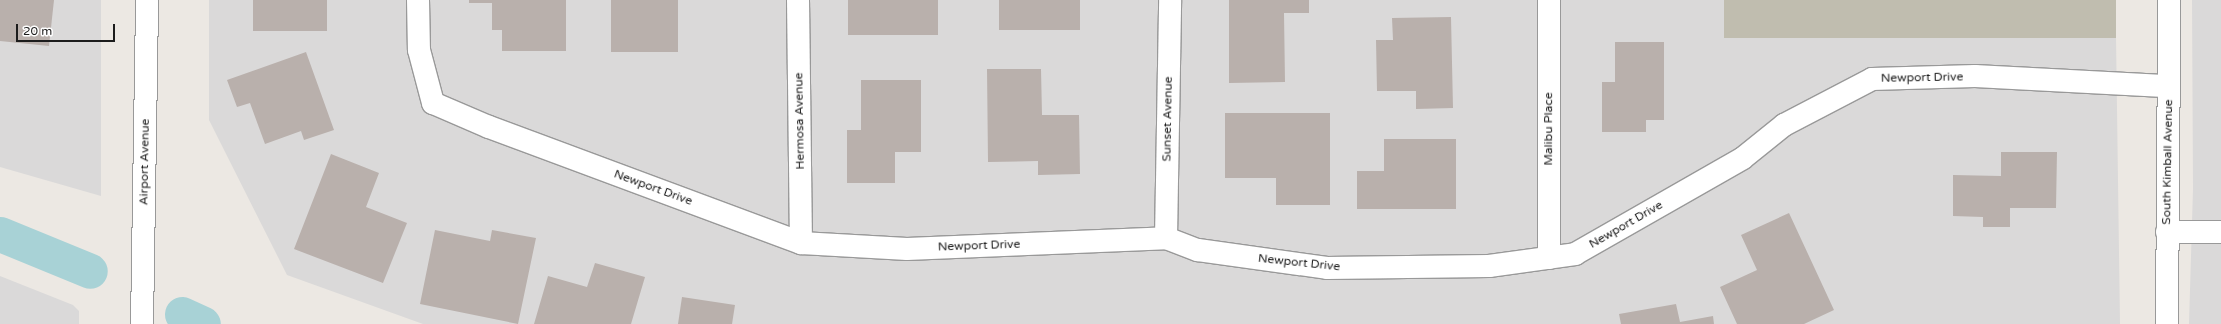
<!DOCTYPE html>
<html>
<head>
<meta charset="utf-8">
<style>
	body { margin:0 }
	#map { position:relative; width:2221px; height:324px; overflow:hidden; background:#ece8e3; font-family:"Varela Round",sans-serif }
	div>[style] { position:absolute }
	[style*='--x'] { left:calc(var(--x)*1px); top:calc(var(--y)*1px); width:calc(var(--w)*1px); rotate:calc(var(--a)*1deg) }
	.residential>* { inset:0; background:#dad9d9 }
	.construction>* { inset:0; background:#c0bdaf; transform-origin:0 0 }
	.canal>* { height:35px; margin:-17.5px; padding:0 17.5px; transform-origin:17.5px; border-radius:17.5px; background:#a8d2d6 }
	.building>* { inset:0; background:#b9b0ac; transform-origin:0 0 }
	.roads { filter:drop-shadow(1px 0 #999) drop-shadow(-1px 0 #999) drop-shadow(0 1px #999) drop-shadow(0 -1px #999) }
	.minor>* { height:22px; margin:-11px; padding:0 11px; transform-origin:11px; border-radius:11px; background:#fff }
	.tertiary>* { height:22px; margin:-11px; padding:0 11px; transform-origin:11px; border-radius:11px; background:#fff }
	span { translate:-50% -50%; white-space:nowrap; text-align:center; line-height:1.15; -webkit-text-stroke:3px #fff; paint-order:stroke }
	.street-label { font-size:12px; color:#1c1c1c }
	.scale { position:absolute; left:16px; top:24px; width:99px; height:18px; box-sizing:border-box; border:2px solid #1c1c1c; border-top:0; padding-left:5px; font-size:12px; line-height:14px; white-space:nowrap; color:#1c1c1c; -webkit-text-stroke:3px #fff; paint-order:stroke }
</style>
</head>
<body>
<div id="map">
	<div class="residential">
		<i style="clip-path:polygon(0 0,101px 0,101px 196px,0 167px)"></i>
		<i style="clip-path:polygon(209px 0,1724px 0,1724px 38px,2116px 36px,2120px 324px,423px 324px,287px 275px,209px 120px)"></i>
		<i style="clip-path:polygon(2192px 0,2221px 0,2221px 324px,2189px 324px,2193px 189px)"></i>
		<i style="clip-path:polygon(0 276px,73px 305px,79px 311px,79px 324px,0 324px)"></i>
	</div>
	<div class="construction">
		<i style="left:1724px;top:0;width:392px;height:38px"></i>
	</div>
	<div class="canal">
		<i style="--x:0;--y:234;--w:97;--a:22.3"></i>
		<i style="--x:182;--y:314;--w:23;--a:25"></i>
	</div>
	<div class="building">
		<i style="clip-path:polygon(0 0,54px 0,49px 46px,0 41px)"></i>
		<i style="left:253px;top:0;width:74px;height:31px"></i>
		<i style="clip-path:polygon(469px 0,566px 0,566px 51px,502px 51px,502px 30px,492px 30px,492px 3px,469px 3px)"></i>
		<i style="left:611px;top:0;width:67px;height:52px"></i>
		<i style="left:848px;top:0;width:90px;height:35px"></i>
		<i style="left:999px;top:0;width:81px;height:30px"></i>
		<i style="clip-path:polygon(1229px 0,1309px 0,1309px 13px,1284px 13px,1285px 82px,1229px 83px)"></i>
		<i style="clip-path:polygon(1451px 17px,1453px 108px,1416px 109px,1416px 91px,1377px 91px,1376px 40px,1393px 40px,1392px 18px)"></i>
		<i style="clip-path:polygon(1615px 42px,1664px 42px,1664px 120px,1646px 120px,1646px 132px,1602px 132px,1602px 82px,1615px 82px)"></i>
		<i style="clip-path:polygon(306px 52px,334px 130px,304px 140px,301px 131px,265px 144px,250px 103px,237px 107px,227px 80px)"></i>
		<i style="clip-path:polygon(987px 69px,1041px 69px,1042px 115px,1079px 115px,1080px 174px,1038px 175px,1038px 161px,988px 162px)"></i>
		<i style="clip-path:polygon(861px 80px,921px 80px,921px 152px,895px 152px,895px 183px,847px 183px,847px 130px,861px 130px)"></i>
		<i style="clip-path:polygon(1225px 113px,1330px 113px,1330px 205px,1276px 205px,1276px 178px,1225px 178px)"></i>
		<i style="clip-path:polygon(1384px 139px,1456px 139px,1456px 209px,1357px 209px,1357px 171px,1384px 171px)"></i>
		<i style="clip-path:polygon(2001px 152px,2057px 152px,2056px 208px,2010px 208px,2010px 227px,1983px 227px,1983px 217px,1953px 216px,1953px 175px,2001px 176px)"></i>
		<i style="clip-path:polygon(331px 154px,379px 173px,366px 207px,407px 223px,383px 283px,294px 249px)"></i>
		<i style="clip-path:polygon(1789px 213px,1834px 310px,1804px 324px,1737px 324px,1720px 287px,1757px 270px,1741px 235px)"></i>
		<i style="clip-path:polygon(435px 230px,490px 241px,492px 230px,536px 238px,518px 324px,420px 304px)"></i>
		<i style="clip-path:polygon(595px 263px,645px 277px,631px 324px,534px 324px,548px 276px,587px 287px)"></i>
		<i style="clip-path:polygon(682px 297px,735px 305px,732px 324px,678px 324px)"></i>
		<i style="clip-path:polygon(1676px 304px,1680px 322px,1713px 316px,1714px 324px,1621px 324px,1619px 314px)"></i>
	</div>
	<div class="roads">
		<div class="minor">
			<i style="--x:418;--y:0;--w:50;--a:88.9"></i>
			<i style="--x:419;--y:50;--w:55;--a:75.2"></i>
			<i style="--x:433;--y:103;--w:61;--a:23.2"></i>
			<i style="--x:489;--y:127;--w:333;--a:20.4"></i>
			<i style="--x:801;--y:243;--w:106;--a:3.2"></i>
			<i style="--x:907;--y:249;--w:259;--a:-2.4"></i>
			<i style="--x:1166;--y:238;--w:34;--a:21"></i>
			<i style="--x:1198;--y:250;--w:130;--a:7.9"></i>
			<i style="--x:1327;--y:268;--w:162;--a:-0.7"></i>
			<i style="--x:1489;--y:266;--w:87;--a:-7.9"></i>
			<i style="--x:1575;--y:254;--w:193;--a:-29.7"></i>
			<i style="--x:1743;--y:158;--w:53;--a:-38.8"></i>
			<i style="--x:1784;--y:125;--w:99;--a:-27.6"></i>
			<i style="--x:1872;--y:79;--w:103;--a:-1.7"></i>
			<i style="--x:1975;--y:76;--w:194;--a:3"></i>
			<i style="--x:798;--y:0;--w:243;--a:89.3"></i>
			<i style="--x:2167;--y:232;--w:54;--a:0"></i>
			<i style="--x:1166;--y:238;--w:238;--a:-89"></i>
			<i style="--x:1549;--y:258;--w:258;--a:-90"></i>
			<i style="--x:142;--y:324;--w:324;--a:-89.1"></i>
		</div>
		<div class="tertiary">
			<i style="--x:2167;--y:324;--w:324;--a:-89.6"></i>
		</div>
	</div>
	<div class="street-label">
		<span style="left:1922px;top:78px;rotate:-1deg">Newport Drive</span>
		<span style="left:1168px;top:119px;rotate:-89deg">Sunset Avenue</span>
		<span style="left:800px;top:121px;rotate:-91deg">Hermosa Avenue</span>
		<span style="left:1549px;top:129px;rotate:-90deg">Malibu Place</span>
		<span style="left:145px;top:162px;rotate:-89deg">Airport Avenue</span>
		<span style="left:2168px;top:162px;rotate:-89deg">South Kimball Avenue</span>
		<span style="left:653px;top:188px;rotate:20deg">Newport Drive</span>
		<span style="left:1626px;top:225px;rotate:-30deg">Newport Drive</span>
		<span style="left:979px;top:246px;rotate:-2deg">Newport Drive</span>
		<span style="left:1299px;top:263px;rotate:6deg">Newport Drive</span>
	</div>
	<div class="scale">20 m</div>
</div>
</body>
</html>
